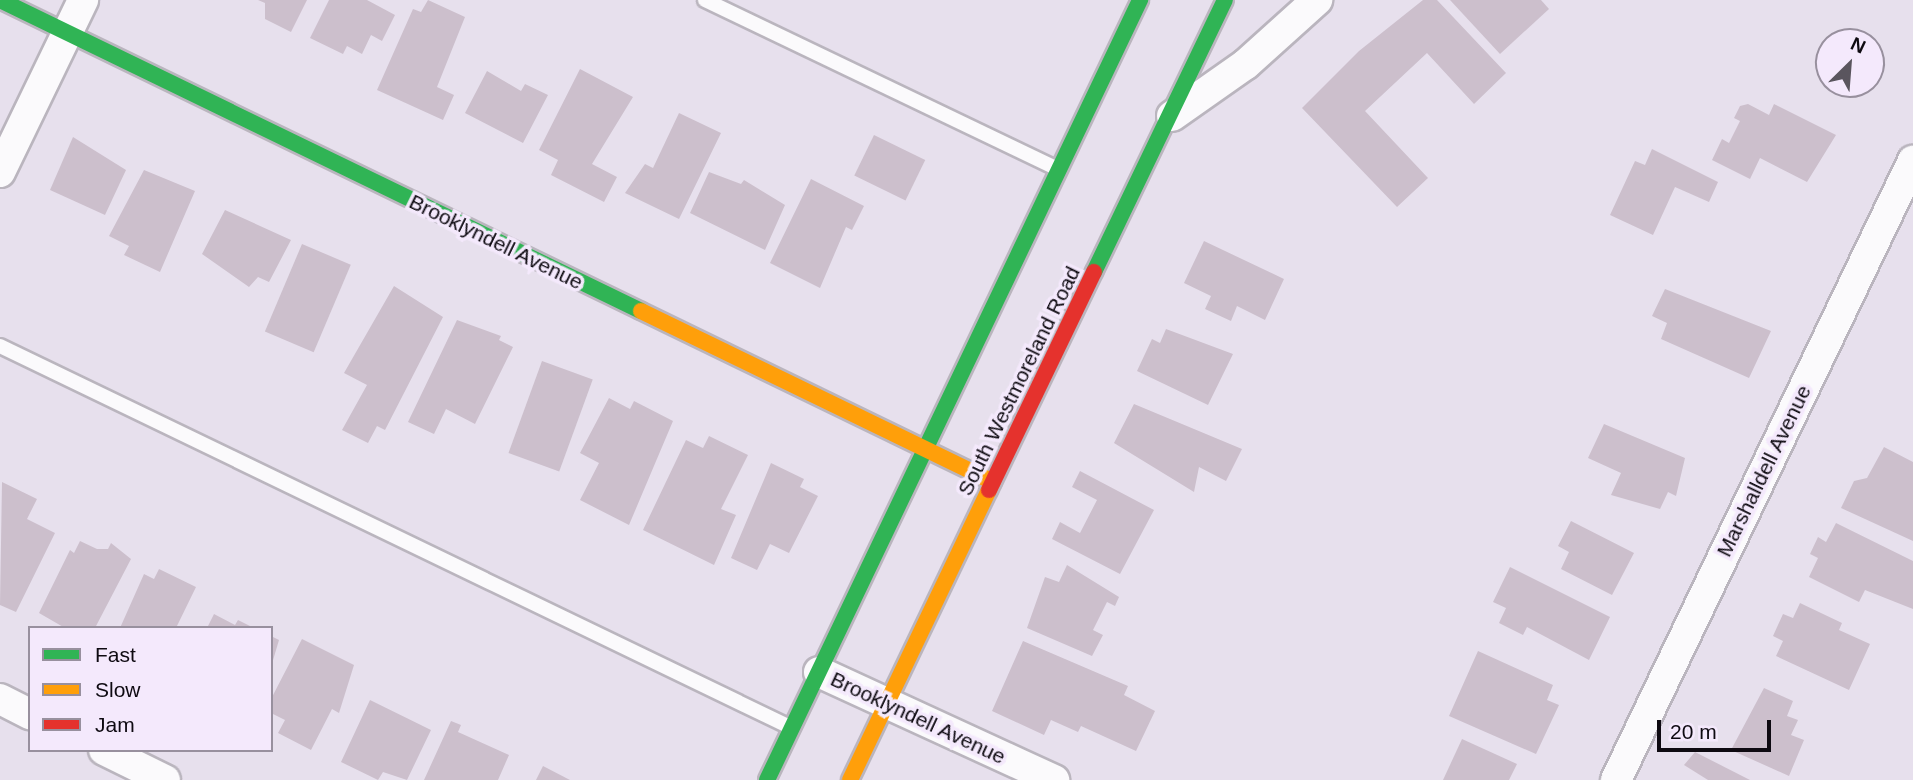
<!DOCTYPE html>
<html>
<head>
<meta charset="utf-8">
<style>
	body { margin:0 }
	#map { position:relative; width:1913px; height:780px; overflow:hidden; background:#e7e0ed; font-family:Helvetica,sans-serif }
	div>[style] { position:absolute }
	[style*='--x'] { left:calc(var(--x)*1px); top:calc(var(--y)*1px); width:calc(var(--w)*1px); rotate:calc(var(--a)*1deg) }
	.building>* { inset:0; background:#ccbfcc; transform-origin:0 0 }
	.roads { filter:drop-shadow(2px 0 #bab5be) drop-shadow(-2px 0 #bab5be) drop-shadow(0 2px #bab5be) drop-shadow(0 -2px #bab5be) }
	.lane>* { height:14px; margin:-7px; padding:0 7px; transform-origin:7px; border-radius:7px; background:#fbfafc }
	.street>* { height:30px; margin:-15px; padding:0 15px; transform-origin:15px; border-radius:15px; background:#fbfafc }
	.fast>* { height:16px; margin:-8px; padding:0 8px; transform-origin:8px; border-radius:8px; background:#30b455 }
	.slow>* { height:16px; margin:-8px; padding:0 8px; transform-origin:8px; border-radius:8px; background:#ff9f0a }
	.jam>* { height:16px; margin:-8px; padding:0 8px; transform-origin:8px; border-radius:8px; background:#e5322d }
	span { translate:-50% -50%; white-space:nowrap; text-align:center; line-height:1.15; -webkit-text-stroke:7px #f4e9fc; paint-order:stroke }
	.street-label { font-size:21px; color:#0e0a11 }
	.legend { position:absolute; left:28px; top:626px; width:245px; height:126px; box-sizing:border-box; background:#f4e9fc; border:2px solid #98909e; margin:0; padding:9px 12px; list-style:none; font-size:21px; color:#0e0a11 }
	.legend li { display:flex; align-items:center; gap:14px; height:35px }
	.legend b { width:35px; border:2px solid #98909e }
	.north { position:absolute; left:1815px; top:28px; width:70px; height:70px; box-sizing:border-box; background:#f4e9fc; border:2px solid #98909e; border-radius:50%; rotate:25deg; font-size:19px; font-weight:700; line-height:28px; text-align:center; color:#0e0a11 }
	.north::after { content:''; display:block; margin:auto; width:24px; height:32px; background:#5a555e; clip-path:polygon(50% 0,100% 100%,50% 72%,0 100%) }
	.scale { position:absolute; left:1657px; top:720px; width:114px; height:32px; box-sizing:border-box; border:4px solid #0e0a11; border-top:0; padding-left:9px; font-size:21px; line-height:24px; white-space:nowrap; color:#0e0a11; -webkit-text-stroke:5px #f4e9fc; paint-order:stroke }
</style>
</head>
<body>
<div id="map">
	<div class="building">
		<i style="clip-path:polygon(258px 0,307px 0,291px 32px,265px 19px,265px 3px)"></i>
		<i style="clip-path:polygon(329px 0,367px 0,395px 15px,382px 41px,371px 35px,362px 54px,347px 46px,343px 54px,310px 38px)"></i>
		<i style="clip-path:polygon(428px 0,465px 17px,437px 87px,454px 95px,443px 120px,377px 90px,413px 9px,421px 12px)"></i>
		<i style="clip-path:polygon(1423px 0,1437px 0,1506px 73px,1474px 104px,1427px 53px,1365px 111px,1428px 178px,1397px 207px,1302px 108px,1359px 51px)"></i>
		<i style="clip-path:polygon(1450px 0,1541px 0,1549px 9px,1500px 54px)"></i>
		<i style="clip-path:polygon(580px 69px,633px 97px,592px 164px,617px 177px,604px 202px,551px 175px,558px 160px,539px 150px)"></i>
		<i style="clip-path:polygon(487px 71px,521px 91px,525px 84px,548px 95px,523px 143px,465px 113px)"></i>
		<i style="clip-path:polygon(1748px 104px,1769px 115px,1774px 104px,1836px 135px,1807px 182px,1760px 158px,1750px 179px,1712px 160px,1722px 139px,1729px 143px,1740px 121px,1734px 118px,1740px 106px)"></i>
		<i style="clip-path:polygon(679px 113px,721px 133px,679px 219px,625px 193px,645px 164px,653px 168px)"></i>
		<i style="left:874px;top:135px;width:57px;height:45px;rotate:26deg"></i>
		<i style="clip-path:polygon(73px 137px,126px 170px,105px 215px,50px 190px)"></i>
		<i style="clip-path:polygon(1652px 149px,1718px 182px,1709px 202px,1675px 187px,1653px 235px,1610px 215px,1635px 161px,1645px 165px)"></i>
		<i style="clip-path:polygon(144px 170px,195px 191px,160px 272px,124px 255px,129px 246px,109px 236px)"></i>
		<i style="clip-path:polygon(709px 172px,741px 184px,744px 180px,785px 205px,765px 250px,690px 213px)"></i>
		<i style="clip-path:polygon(811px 179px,864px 206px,852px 230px,846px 227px,820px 288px,770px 263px)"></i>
		<i style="clip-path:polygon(225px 210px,291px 240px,269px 282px,258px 277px,249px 287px,202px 254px)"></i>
		<i style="clip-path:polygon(1204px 241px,1284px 279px,1265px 320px,1237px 306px,1231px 321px,1205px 309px,1211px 296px,1184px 283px)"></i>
		<i style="left:302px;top:244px;width:53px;height:95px;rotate:23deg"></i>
		<i style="clip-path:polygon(394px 286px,443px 317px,385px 430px,377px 426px,368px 443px,342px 430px,367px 385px,344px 373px)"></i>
		<i style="clip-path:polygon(1665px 289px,1771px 331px,1749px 378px,1661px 339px,1667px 323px,1652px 316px)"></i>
		<i style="clip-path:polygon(457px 320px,501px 336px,499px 340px,513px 347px,475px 424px,446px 409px,434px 434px,408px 422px)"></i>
		<i style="clip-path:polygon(1166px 329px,1233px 354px,1208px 405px,1137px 371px,1152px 339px,1160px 343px)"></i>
		<i style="left:542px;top:361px;width:54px;height:98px;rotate:20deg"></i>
		<i style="clip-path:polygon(609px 398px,630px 409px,634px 401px,673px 421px,629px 525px,580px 500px,599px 463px,580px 453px)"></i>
		<i style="clip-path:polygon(1134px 404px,1242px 449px,1226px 481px,1199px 467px,1194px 492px,1114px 443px)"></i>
		<i style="clip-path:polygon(1604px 424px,1685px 458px,1676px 496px,1668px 492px,1660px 509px,1611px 495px,1621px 473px,1588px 458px)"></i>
		<i style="clip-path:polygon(709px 436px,748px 455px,721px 509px,736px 515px,714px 565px,643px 530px,686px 440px,703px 448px)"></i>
		<i style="clip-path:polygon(1884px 447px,1913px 462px,1913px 541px,1841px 508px,1854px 481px,1867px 478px)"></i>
		<i style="clip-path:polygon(771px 463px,804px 479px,800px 487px,818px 496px,789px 553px,770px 544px,757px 570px,731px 558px)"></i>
		<i style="clip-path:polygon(1080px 471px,1154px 510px,1120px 574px,1052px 539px,1060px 522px,1080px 533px,1097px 500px,1072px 487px)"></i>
		<i style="clip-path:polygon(2px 482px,37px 499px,27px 519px,55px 533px,16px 612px,0 605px)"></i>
		<i style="clip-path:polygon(1571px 521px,1634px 553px,1612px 595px,1561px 569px,1569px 552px,1558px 546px)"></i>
		<i style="clip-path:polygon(1836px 523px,1913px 561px,1913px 609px,1865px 590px,1859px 602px,1809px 577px,1818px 558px,1810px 554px,1818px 537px,1826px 542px)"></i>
		<i style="clip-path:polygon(80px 541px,97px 549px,108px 549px,111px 543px,131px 559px,95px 628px,65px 628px,39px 613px,70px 550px,74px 553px)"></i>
		<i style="clip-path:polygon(1067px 565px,1119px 597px,1115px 606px,1107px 602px,1093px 630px,1103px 635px,1092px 656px,1027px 628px,1045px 577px,1059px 582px)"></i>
		<i style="clip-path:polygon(1510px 567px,1610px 617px,1589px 660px,1527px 627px,1523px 635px,1499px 623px,1506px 608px,1493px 602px)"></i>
		<i style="clip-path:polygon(159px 569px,196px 587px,176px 628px,120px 628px,144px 574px,154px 579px)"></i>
		<i style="clip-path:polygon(1800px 603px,1842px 623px,1839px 630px,1870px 644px,1849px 690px,1776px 656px,1783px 641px,1773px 636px,1783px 614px,1793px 618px)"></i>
		<i style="clip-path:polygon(214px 614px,235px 625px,238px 620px,254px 628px,207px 628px)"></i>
		<i style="clip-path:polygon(271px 636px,279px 640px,271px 667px)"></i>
		<i style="clip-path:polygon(302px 639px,354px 665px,339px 713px,332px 709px,311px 750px,278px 733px,285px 720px,271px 713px,271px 699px)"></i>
		<i style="clip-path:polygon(1023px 641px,1128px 686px,1124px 695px,1155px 711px,1136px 751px,1081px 726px,1078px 732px,1051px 720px,1044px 735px,992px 711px)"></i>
		<i style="clip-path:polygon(1478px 651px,1553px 685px,1547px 700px,1559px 705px,1536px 754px,1449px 716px)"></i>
		<i style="clip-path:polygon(1764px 688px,1793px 701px,1787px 716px,1798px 720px,1791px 735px,1804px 740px,1789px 776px,1731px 750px)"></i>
		<i style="clip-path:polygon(370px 700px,431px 730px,407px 780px,383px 772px,378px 780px,341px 762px)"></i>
		<i style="clip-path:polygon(451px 721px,461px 725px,458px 732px,509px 755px,498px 780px,424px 780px)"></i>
		<i style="clip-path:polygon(1462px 739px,1517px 764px,1509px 780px,1443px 780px)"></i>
		<i style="clip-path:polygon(1695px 752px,1750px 780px,1708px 780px,1684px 765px)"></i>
		<i style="clip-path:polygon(543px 766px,570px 780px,536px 780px)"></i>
	</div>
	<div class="roads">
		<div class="lane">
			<i style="--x:705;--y:0;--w:390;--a:25.6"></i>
			<i style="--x:0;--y:346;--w:877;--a:25.75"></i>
		</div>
		<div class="street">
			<i style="--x:1172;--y:116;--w:90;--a:-35.1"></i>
			<i style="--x:1246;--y:64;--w:96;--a:-42"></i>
			<i style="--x:0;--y:172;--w:191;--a:-64.2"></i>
			<i style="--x:819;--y:672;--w:259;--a:24.7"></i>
			<i style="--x:0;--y:699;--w:34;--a:27"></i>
			<i style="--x:104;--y:750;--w:68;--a:26.2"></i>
			<i style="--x:1616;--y:780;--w:687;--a:-64.37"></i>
		</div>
		<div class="fast">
			<i style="--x:0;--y:0;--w:712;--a:25.88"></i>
			<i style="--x:1094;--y:272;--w:302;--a:-64.3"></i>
			<i style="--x:767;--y:780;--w:865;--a:-64.44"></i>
		</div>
		<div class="slow">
			<i style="--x:641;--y:311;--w:391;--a:25.9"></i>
			<i style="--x:850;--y:780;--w:322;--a:-64.4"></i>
		</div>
		<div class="jam">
			<i style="--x:989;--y:490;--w:242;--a:-64.3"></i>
		</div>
	</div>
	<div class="street-label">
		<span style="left:496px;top:242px;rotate:26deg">Brooklyndell Avenue</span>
		<span style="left:1019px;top:381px;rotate:-64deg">South Westmoreland Road</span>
		<span style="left:1764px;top:471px;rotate:-64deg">Marshalldell Avenue</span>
		<span style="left:918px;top:718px;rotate:25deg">Brooklyndell Avenue</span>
	</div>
	<ul class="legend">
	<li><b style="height:9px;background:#30b455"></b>Fast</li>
	<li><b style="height:9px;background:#ff9f0a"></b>Slow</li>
	<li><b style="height:9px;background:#e5322d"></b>Jam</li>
	</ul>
	<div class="north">N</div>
	<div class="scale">20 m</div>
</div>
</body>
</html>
